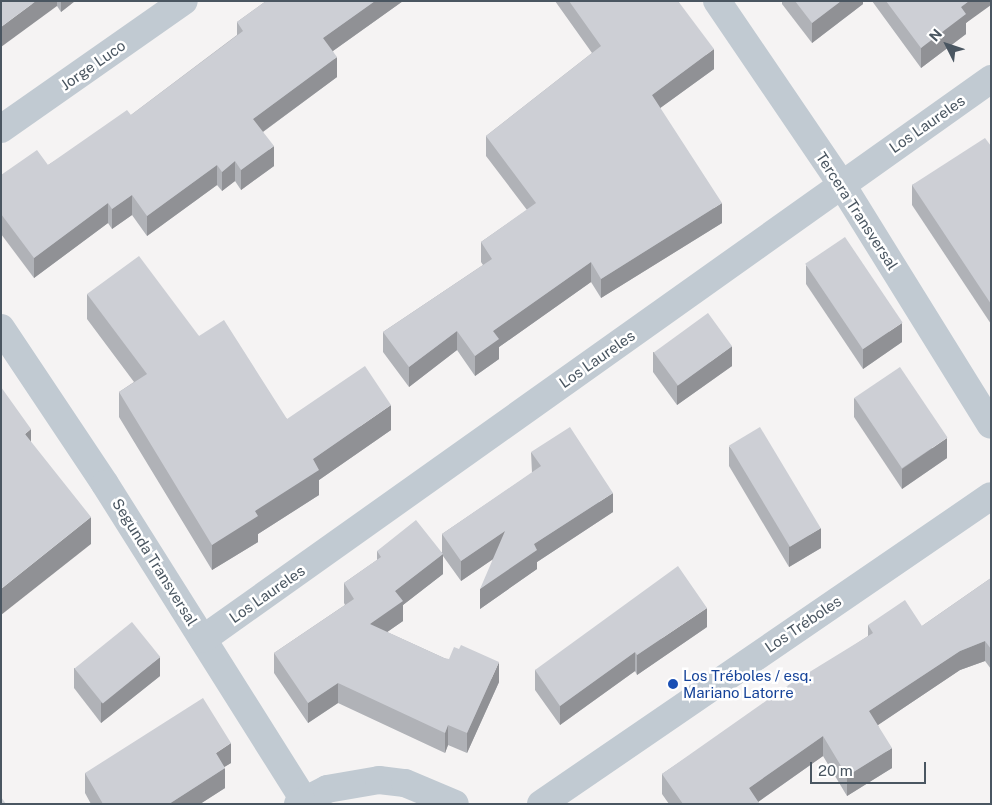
<!DOCTYPE html>
<html>
<head>
<meta charset="utf-8">
<style>
	body { margin:0 }
	#map { position:relative; width:992px; height:805px; overflow:hidden; background:#f5f3f3; font-family:"Public Sans",sans-serif }
	div>[style] { position:absolute }
	[style*='--x'] { left:calc(var(--x)*1px); top:calc(var(--y)*1px); width:calc(var(--w)*1px); rotate:calc(var(--a)*1deg) }
	.street>* { height:28px; margin:-14px; padding:0 14px; transform-origin:14px; border-radius:14px; background:#c1cad2 }
	.wall>* { inset:0; background:#b0b2b7 }
	.shaded-wall>* { inset:0; background:#909195 }
	.building>* { inset:0; background:#cdcfd5; transform-origin:0 0 }
	.dots>* { width:14px; height:14px; translate:-50% -50%; box-sizing:border-box; border:2px solid #fff; border-radius:50% }
	span { translate:-50% -50%; white-space:nowrap; text-align:center; line-height:1.15; -webkit-text-stroke:5px #fff; paint-order:stroke }
	.street-label { font-size:15px; color:#4a5661 }
	.transit-label { font-size:15px; color:#164399 }
	.left { translate:0 -50%; text-align:left }
	.frame { position:absolute; inset:0; border:2px solid #4a5661; pointer-events:none }
	.north { position:absolute; left:922px; top:20px; width:50px; height:50px; -webkit-text-stroke:4px #fff; paint-order:stroke; rotate:311deg; font-size:14px; font-weight:700; line-height:20px; text-align:center; color:#4a5661 }
	.north::after { content:''; display:block; margin:auto; width:18px; height:22px; background:#4a5661; clip-path:polygon(50% 0,100% 100%,50% 72%,0 100%) }
	.scale { position:absolute; left:810px; top:762px; width:116px; height:22px; box-sizing:border-box; border:2px solid #4a5661; border-top:0; padding-left:6px; font-size:15px; line-height:18px; white-space:nowrap; color:#4a5661; -webkit-text-stroke:4px #fff; paint-order:stroke }
</style>
</head>
<body>
<div id="map">
	<div class="street">
		<i style="--x:717;--y:1;--w:222;--a:55.8"></i>
		<i style="--x:842;--y:185;--w:282;--a:58.2"></i>
		<i style="--x:1;--y:129;--w:223;--a:-35"></i>
		<i style="--x:1;--y:328;--w:187;--a:56.3"></i>
		<i style="--x:105;--y:484;--w:373;--a:57.8"></i>
		<i style="--x:203;--y:639;--w:967;--a:-35.4"></i>
		<i style="--x:298;--y:804;--w:33;--a:-27"></i>
		<i style="--x:327;--y:789;--w:53;--a:-9.8"></i>
		<i style="--x:379;--y:780;--w:26;--a:7"></i>
		<i style="--x:405;--y:783;--w:54;--a:22.8"></i>
		<i style="--x:541;--y:804;--w:545;--a:-34.39"></i>
	</div>
	<div class="wall">
		<i style="clip-path:polygon(1px 1px,75px 1px,61px 12px,57px 6px)"></i>
		<i style="clip-path:polygon(266px 1px,403px 1px,333px 51px,337px 77px,263px 132px,274px 166px,241px 190px,235px 181px,222px 191px,217px 185px,147px 236px,132px 215px,112px 229px,108px 223px,34px 278px,1px 234px,1px 175px,48px 165px,131px 115px,237px 35px,237px 22px)"></i>
		<i style="clip-path:polygon(555px 1px,678px 1px,714px 69px,660px 108px,722px 223px,601px 298px,591px 282px,499px 347px,499px 359px,475px 376px,457px 350px,409px 387px,383px 352px,383px 332px,483px 265px,481px 262px,481px 242px,527px 210px,486px 156px,486px 136px,592px 53px)"></i>
		<i style="clip-path:polygon(782px 1px,863px 1px,863px 4px,812px 43px,782px 4px)"></i>
		<i style="clip-path:polygon(872px 1px,991px 1px,966px 23px,966px 34px,921px 68px)"></i>
		<i style="clip-path:polygon(991px 146px,991px 324px,912px 205px,912px 185px)"></i>
		<i style="clip-path:polygon(806px 265px,902px 342px,863px 369px,806px 284px)"></i>
		<i style="clip-path:polygon(87px 294px,199px 336px,287px 419px,391px 430px,319px 480px,319px 495px,258px 534px,258px 542px,212px 570px,119px 417px,119px 392px,134px 382px,87px 319px)"></i>
		<i style="clip-path:polygon(653px 352px,732px 366px,677px 405px,653px 372px)"></i>
		<i style="clip-path:polygon(854px 398px,947px 458px,902px 489px,854px 417px)"></i>
		<i style="clip-path:polygon(729px 446px,821px 548px,789px 567px,729px 466px)"></i>
		<i style="clip-path:polygon(531px 452px,613px 512px,537px 562px,537px 569px,480px 609px,493px 559px,461px 581px,443px 556px,443px 574px,403px 605px,403px 621px,387px 632px,444px 658px,499px 682px,467px 753px,448px 745px,445px 753px,338px 703px,308px 723px,274px 673px,274px 653px,345px 605px,344px 603px,344px 583px,377px 560px,377px 551px,442px 552px,442px 534px,532px 473px)"></i>
		<i style="clip-path:polygon(991px 578px,991px 669px,985px 661px,960px 670px,878px 725px,892px 768px,847px 796px,823px 756px,758px 802px,759px 804px,669px 804px,662px 794px,662px 774px,868px 636px,868px 625px,922px 626px)"></i>
		<i style="clip-path:polygon(707px 627px,637px 675px,635px 671px,560px 725px,535px 690px,535px 670px)"></i>
		<i style="clip-path:polygon(74px 668px,160px 676px,101px 723px,74px 688px)"></i>
		<i style="clip-path:polygon(231px 763px,224px 767px,225px 788px,200px 804px,91px 804px,85px 793px,85px 773px)"></i>
	</div>
	<div class="shaded-wall">
		<i style="clip-path:polygon(36px 1px,57px 1px,57px 6px,1px 47px,1px 27px)"></i>
		<i style="clip-path:polygon(61px 1px,75px 1px,61px 12px)"></i>
		<i style="clip-path:polygon(375px 1px,403px 1px,323px 58px,323px 38px)"></i>
		<i style="clip-path:polygon(841px 1px,863px 1px,863px 4px,812px 43px,812px 23px)"></i>
		<i style="clip-path:polygon(969px 1px,991px 1px,991px 5px,966px 23px,966px 34px,921px 68px,921px 48px,961px 7px)"></i>
		<i style="clip-path:polygon(714px 49px,714px 69px,652px 114px,652px 95px)"></i>
		<i style="clip-path:polygon(337px 57px,337px 77px,253px 139px,253px 119px)"></i>
		<i style="clip-path:polygon(274px 146px,274px 166px,241px 190px,241px 170px)"></i>
		<i style="clip-path:polygon(235px 161px,235px 181px,222px 191px,222px 172px)"></i>
		<i style="clip-path:polygon(217px 165px,217px 185px,147px 236px,147px 216px)"></i>
		<i style="clip-path:polygon(132px 195px,132px 215px,112px 229px,112px 209px)"></i>
		<i style="clip-path:polygon(108px 203px,108px 223px,34px 278px,34px 258px)"></i>
		<i style="clip-path:polygon(722px 203px,722px 223px,601px 298px,601px 279px)"></i>
		<i style="clip-path:polygon(591px 262px,591px 282px,499px 347px,499px 359px,475px 376px,475px 356px,493px 331px)"></i>
		<i style="clip-path:polygon(902px 323px,902px 342px,863px 369px,863px 349px)"></i>
		<i style="clip-path:polygon(457px 331px,457px 350px,409px 387px,409px 367px)"></i>
		<i style="clip-path:polygon(732px 346px,732px 366px,677px 405px,677px 386px)"></i>
		<i style="clip-path:polygon(391px 405px,391px 430px,319px 480px,319px 495px,258px 534px,258px 542px,212px 570px,212px 545px,255px 511px,313px 459px)"></i>
		<i style="clip-path:polygon(31px 429px,31px 456px,25px 434px)"></i>
		<i style="clip-path:polygon(947px 438px,947px 458px,902px 489px,902px 469px)"></i>
		<i style="clip-path:polygon(613px 493px,613px 512px,537px 562px,537px 569px,480px 609px,480px 589px,534px 544px)"></i>
		<i style="clip-path:polygon(91px 517px,91px 544px,1px 615px,1px 589px)"></i>
		<i style="clip-path:polygon(821px 528px,821px 548px,789px 567px,789px 547px)"></i>
		<i style="clip-path:polygon(505px 531px,505px 551px,461px 581px,461px 561px)"></i>
		<i style="clip-path:polygon(443px 554px,443px 574px,403px 605px,403px 621px,370px 644px,370px 624px,395px 591px)"></i>
		<i style="clip-path:polygon(707px 608px,707px 627px,637px 675px,637px 655px)"></i>
		<i style="clip-path:polygon(985px 641px,985px 661px,960px 670px,869px 731px,869px 711px,960px 651px)"></i>
		<i style="clip-path:polygon(635px 652px,635px 671px,560px 725px,560px 706px)"></i>
		<i style="clip-path:polygon(160px 657px,160px 676px,101px 723px,101px 703px)"></i>
		<i style="clip-path:polygon(499px 662px,499px 682px,467px 753px,467px 733px)"></i>
		<i style="clip-path:polygon(338px 683px,338px 703px,308px 723px,308px 703px)"></i>
		<i style="clip-path:polygon(448px 725px,448px 745px,445px 753px,445px 733px)"></i>
		<i style="clip-path:polygon(823px 736px,823px 756px,755px 804px,749px 788px)"></i>
		<i style="clip-path:polygon(231px 743px,231px 763px,216px 772px,216px 753px)"></i>
		<i style="clip-path:polygon(892px 748px,892px 768px,847px 796px,847px 776px)"></i>
		<i style="clip-path:polygon(225px 768px,225px 788px,200px 804px,169px 804px)"></i>
	</div>
	<div class="building">
		<i style="clip-path:polygon(1px 1px,36px 1px,1px 27px)"></i>
		<i style="clip-path:polygon(266px 1px,375px 1px,323px 38px,337px 57px,253px 119px,274px 146px,241px 170px,235px 161px,222px 172px,217px 165px,147px 216px,132px 195px,112px 209px,108px 203px,34px 258px,1px 214px,1px 175px,37px 150px,48px 165px,127px 110px,131px 115px,243px 31px,237px 22px)"></i>
		<i style="clip-path:polygon(569px 1px,678px 1px,714px 49px,652px 95px,722px 203px,601px 279px,591px 262px,493px 331px,499px 339px,475px 356px,457px 331px,409px 367px,383px 332px,492px 259px,481px 242px,536px 203px,486px 136px,601px 46px)"></i>
		<i style="clip-path:polygon(795px 1px,841px 1px,812px 23px)"></i>
		<i style="clip-path:polygon(886px 1px,969px 1px,961px 7px,966px 14px,921px 48px)"></i>
		<i style="clip-path:polygon(985px 138px,991px 146px,991px 304px,912px 185px)"></i>
		<i style="left:845px;top:237px;width:103px;height:48px;rotate:56deg"></i>
		<i style="clip-path:polygon(139px 256px,199px 336px,224px 320px,287px 419px,365px 366px,391px 405px,313px 459px,319px 470px,255px 511px,258px 516px,212px 545px,119px 392px,147px 374px,87px 294px)"></i>
		<i style="left:708px;top:313px;width:41px;height:67px;rotate:54deg"></i>
		<i style="left:900px;top:367px;width:85px;height:55px;rotate:56deg"></i>
		<i style="clip-path:polygon(1px 387px,31px 429px,25px 434px,91px 517px,1px 589px)"></i>
		<i style="clip-path:polygon(570px 427px,613px 493px,534px 544px,537px 550px,480px 589px,505px 531px,461px 561px,442px 534px,541px 466px,531px 452px)"></i>
		<i style="left:760px;top:427px;width:118px;height:36px;rotate:59deg"></i>
		<i style="clip-path:polygon(416px 520px,443px 554px,395px 591px,403px 601px,370px 624px,444px 658px,449px 659px,454px 647px,459px 649px,461px 645px,499px 662px,467px 733px,448px 725px,445px 733px,338px 683px,308px 703px,274px 653px,354px 599px,344px 583px,381px 557px,377px 551px)"></i>
		<i style="clip-path:polygon(678px 566px,707px 608px,637px 655px,635px 652px,560px 706px,535px 670px)"></i>
		<i style="clip-path:polygon(991px 578px,991px 649px,985px 641px,960px 651px,869px 711px,892px 748px,847px 776px,823px 736px,749px 788px,759px 803px,758px 804px,683px 804px,662px 774px,790px 684px,873px 633px,868px 625px,905px 600px,922px 626px)"></i>
		<i style="left:132px;top:622px;width:45px;height:74px;rotate:51deg"></i>
		<i style="clip-path:polygon(203px 698px,231px 743px,216px 753px,225px 768px,169px 804px,103px 804px,85px 773px)"></i>
		<i style="clip-path:polygon(1px 797px,6px 804px,1px 804px)"></i>
	</div>
	<div class="dots">
		<i style="left:673px;top:684px;background:#1a4fb4"></i>
	</div>
	<div class="street-label">
		<span style="left:93px;top:65px;rotate:-35deg">Jorge Luco</span>
		<span style="left:927px;top:124px;rotate:-35deg">Los Laureles</span>
		<span style="left:857px;top:211px;rotate:57deg">Tercera Transversal</span>
		<span style="left:597px;top:359px;rotate:-35deg">Los Laureles</span>
		<span style="left:155px;top:562px;rotate:58deg">Segunda Transversal</span>
		<span style="left:267px;top:594px;rotate:-35deg">Los Laureles</span>
		<span style="left:803px;top:624px;rotate:-34deg">Los Tréboles</span>
	</div>
	<div class="transit-label">
		<span class="left" style="left:683px;top:684px">Los Tréboles / esq.<br>Mariano Latorre</span>
	</div>
	<div class="frame"></div>
	<div class="north">N</div>
	<div class="scale">20 m</div>
</div>
</body>
</html>
